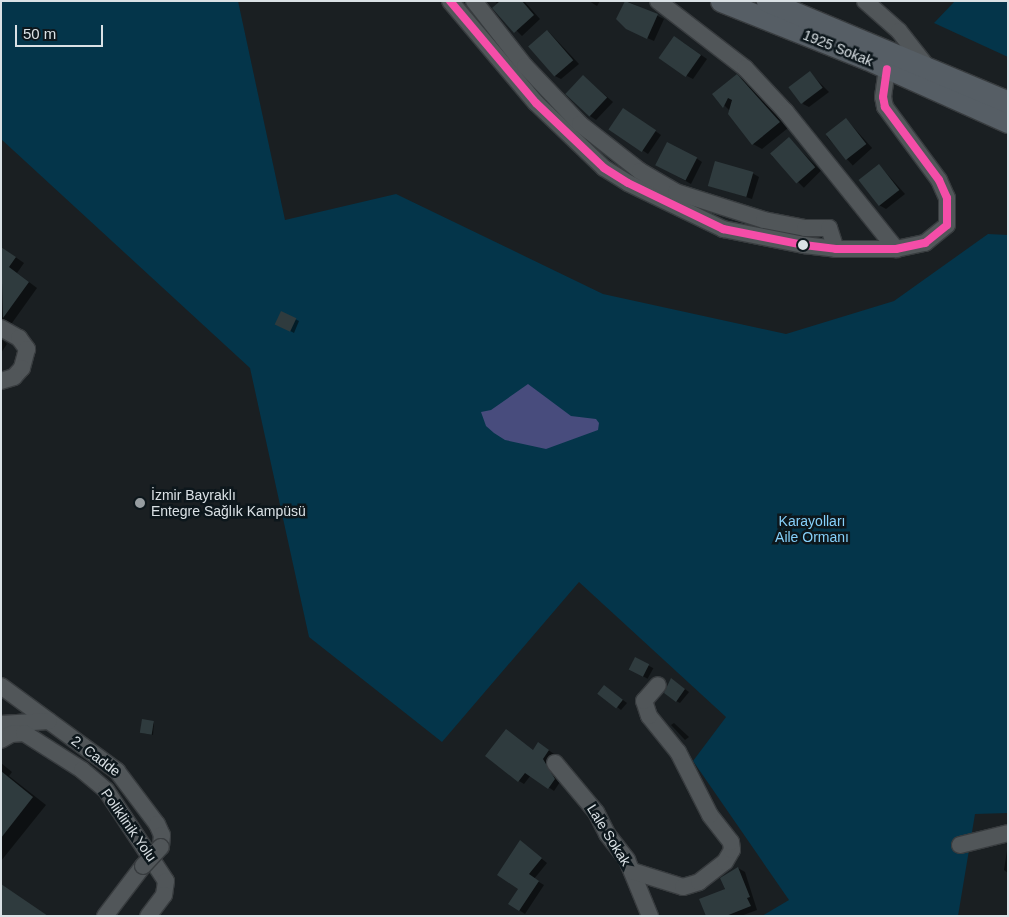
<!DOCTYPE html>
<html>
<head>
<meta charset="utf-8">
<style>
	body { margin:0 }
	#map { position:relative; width:1009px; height:917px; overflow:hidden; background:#1a1f22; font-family:Helvetica,sans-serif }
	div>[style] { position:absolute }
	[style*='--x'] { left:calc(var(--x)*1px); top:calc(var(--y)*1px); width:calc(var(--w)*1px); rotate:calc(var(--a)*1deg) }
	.green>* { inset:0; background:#04354a }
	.water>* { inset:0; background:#484c7d }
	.shadow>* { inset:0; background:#0007; transform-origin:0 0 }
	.building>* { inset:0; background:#2f3b3e; transform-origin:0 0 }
	.roads { filter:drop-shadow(1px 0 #383c3f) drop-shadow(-1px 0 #383c3f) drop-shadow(0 1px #383c3f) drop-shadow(0 -1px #383c3f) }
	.minor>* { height:16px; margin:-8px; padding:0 8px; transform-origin:8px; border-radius:8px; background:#515659 }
	.major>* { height:21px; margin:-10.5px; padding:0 10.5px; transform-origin:10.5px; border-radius:10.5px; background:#565e65 }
	.bridges { filter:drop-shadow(1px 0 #383c3f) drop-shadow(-1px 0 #383c3f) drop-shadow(0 1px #383c3f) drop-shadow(0 -1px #383c3f) }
	.minor-bridge>* { height:16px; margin:-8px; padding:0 8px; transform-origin:8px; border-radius:8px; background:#515659 }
	.bus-1>* { height:8px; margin:-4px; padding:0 4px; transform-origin:4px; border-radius:4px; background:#f54da8 }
	.dots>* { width:14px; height:14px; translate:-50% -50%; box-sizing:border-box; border:2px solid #0d171c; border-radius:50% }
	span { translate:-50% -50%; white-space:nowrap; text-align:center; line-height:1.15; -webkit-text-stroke:5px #0d171c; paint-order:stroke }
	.street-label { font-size:14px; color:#dae1e5 }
	.poi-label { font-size:14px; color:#dae1e5 }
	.left { translate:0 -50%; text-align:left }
	.park-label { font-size:14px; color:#86d0fa }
	.frame { position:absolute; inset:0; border:2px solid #dae1e5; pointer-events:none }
	.scale { position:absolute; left:15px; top:25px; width:88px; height:22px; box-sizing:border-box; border:2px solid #dae1e5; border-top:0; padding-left:6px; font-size:15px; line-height:18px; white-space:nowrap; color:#dae1e5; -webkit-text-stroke:4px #0d171c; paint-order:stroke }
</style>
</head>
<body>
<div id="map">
	<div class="green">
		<i style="clip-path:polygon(1px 1px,238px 1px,285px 220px,396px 194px,603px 294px,786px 334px,894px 301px,988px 234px,1008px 235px,1008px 813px,975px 814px,958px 916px,762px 916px,789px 900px,693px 761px,726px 717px,579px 582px,442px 742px,309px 637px,250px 368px,1px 139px)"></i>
		<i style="clip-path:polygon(955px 1px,1008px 1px,1008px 57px,934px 23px)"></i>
	</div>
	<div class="water">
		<i style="clip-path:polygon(528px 384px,571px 416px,596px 419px,599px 423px,598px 430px,546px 449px,505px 440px,494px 433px,486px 426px,481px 412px,491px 410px)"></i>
	</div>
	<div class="shadow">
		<i style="clip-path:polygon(495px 1px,524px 1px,540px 19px,522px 36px,494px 8px,498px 5px)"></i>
		<i style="clip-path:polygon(589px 1px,600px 1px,597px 6px)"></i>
		<i style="clip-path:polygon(627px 1px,664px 19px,654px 41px,634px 32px,618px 19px)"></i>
		<i style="clip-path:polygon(548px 31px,579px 64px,561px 79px,555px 76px)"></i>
		<i style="clip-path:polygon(681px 41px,707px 59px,693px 79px,687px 76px)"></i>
		<i style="clip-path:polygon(810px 73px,829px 92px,809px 107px,803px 104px)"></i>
		<i style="clip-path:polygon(583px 76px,613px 102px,596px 120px,590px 116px)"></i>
		<i style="clip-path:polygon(737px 76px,746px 81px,788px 128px,762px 149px,753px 144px,730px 111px,713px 94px)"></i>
		<i style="clip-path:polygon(630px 113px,661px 135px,648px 154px,642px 150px)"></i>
		<i style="left:846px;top:119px;width:39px;height:26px;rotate:48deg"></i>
		<i style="left:789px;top:139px;width:45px;height:24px;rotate:45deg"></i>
		<i style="clip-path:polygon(696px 158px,702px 162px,691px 184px,657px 165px)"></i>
		<i style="clip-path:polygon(879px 165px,905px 194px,886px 209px,879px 205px)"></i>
		<i style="clip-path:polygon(752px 173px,759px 177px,752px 199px,709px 185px)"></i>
		<i style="clip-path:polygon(1px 247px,24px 263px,17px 273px,37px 288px,12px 323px,1px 328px)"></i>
		<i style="clip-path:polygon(295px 319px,299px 321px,294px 333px,277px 324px)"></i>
		<i style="clip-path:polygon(1px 339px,7px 344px,1px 353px)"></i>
		<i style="left:635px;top:658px;width:21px;height:12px;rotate:29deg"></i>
		<i style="clip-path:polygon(675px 682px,689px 692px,680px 703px,676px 701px)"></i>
		<i style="clip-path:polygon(608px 689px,627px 703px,621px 710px,599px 693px)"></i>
		<i style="clip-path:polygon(154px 723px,153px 735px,142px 733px)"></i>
		<i style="clip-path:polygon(674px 723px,689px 737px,685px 740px,671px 725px)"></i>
		<i style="clip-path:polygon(544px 747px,554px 754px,548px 763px,560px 782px,554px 791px,531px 775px,524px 784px,519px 781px,534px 751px)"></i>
		<i style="clip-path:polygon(1px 763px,12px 772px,9px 776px,46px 805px,1px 861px)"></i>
		<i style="clip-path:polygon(1008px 844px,1008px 873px,1004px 870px)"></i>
		<i style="clip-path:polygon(526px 846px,547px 863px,534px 879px,544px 885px,525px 914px,510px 904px,519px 889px)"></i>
		<i style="clip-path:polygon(738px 868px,745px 872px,757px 910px,741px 916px,707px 916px)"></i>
	</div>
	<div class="building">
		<i style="clip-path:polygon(500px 1px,522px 1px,534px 15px,514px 33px,492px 8px)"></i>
		<i style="clip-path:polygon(625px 1px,658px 14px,647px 39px,626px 29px,616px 19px)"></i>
		<i style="left:547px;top:30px;width:40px;height:25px;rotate:49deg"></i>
		<i style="left:674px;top:36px;width:33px;height:27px;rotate:35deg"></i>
		<i style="left:810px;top:71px;width:21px;height:27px;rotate:53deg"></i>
		<i style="clip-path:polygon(737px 74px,780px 122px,752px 145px,728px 114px,732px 100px,728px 98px,723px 108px,712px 94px)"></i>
		<i style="left:583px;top:75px;width:33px;height:26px;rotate:43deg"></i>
		<i style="left:623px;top:108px;width:40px;height:26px;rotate:34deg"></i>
		<i style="left:846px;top:118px;width:33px;height:26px;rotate:52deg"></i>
		<i style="left:789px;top:137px;width:40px;height:25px;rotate:49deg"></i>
		<i style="left:667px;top:142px;width:34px;height:26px;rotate:27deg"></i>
		<i style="left:715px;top:161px;width:40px;height:26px;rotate:16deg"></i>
		<i style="left:879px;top:164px;width:33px;height:26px;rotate:52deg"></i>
		<i style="clip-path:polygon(1px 247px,16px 257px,9px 267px,29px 282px,3px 318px)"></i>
		<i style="left:281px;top:311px;width:17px;height:15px;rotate:25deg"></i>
		<i style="left:635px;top:657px;width:16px;height:14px;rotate:27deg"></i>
		<i style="clip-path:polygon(671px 678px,685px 689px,676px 702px,664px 693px)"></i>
		<i style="left:604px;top:685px;width:24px;height:11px;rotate:38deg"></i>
		<i style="left:142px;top:719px;width:12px;height:14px;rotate:9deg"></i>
		<i style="clip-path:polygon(506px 729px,533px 750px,538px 742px,549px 750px,543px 759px,555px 779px,548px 789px,525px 773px,518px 782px,485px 756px)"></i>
		<i style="clip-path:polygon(1px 771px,33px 797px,1px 838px)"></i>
		<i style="clip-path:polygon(520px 840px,542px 858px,529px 874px,539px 881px,519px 911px,508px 904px,518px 889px,497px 875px)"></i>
		<i style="clip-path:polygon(738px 867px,750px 897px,747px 898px,751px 906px,726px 916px,706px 916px,699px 899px,725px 889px,720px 878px)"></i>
		<i style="clip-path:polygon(1px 884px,48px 916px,1px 916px)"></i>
	</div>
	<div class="roads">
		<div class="minor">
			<i style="--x:450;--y:1;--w:133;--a:49.9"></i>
			<i style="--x:536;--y:103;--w:94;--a:43.7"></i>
			<i style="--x:604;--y:168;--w:28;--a:32"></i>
			<i style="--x:628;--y:183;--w:106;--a:25.8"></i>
			<i style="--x:723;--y:229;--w:83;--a:11.2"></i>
			<i style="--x:804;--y:245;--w:32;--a:7"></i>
			<i style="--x:836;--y:249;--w:60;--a:0"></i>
			<i style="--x:896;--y:249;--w:30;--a:-12"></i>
			<i style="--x:925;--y:243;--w:28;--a:-39"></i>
			<i style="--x:947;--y:225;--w:27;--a:-90"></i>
			<i style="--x:947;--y:198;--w:20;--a:-114"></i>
			<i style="--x:939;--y:180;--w:91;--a:-126.5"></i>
			<i style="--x:885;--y:107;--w:10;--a:-101"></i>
			<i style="--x:883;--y:97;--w:28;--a:-82"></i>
			<i style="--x:474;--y:1;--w:83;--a:51.9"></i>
			<i style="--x:525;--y:66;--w:80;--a:46.5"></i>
			<i style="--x:580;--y:124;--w:76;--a:38.1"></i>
			<i style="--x:640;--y:171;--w:42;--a:30.3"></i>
			<i style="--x:676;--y:192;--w:92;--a:17.7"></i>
			<i style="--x:764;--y:220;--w:42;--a:11"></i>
			<i style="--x:805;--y:228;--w:24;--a:0"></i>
			<i style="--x:829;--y:228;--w:22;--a:72"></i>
			<i style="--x:658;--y:1;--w:110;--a:37.6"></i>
			<i style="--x:745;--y:68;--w:60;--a:47"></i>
			<i style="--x:786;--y:112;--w:176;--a:51.2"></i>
			<i style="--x:865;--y:1;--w:45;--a:41.4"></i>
			<i style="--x:899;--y:31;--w:47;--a:51.9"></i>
			<i style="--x:1;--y:328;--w:21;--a:29"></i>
			<i style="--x:19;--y:338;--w:14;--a:54"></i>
			<i style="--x:27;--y:349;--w:20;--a:105"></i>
			<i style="--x:22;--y:368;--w:12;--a:132"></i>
			<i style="--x:14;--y:377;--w:14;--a:163"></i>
			<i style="--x:1;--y:686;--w:144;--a:36.2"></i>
			<i style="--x:117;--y:771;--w:66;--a:53"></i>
			<i style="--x:157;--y:824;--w:12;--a:66"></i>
			<i style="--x:162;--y:835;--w:12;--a:95"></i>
			<i style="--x:1;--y:724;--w:48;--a:-3.6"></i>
			<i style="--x:1;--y:740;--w:12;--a:-31"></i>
			<i style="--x:11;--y:734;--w:13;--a:-4"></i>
			<i style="--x:24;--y:733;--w:69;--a:32.5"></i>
			<i style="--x:82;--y:770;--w:31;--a:40"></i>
			<i style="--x:106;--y:790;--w:109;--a:56.6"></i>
			<i style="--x:166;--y:881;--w:14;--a:98"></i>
			<i style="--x:164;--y:895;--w:26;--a:127"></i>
			<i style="--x:555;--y:763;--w:64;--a:50.1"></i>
			<i style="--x:596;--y:812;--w:25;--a:63"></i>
			<i style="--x:607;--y:834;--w:33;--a:52"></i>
			<i style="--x:627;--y:860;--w:61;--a:67.7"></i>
			<i style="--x:960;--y:845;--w:49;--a:-14"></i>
			<i style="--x:632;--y:871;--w:53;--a:17.4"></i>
			<i style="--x:683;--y:887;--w:17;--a:-17"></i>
			<i style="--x:699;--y:882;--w:33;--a:-38"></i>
			<i style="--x:725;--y:862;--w:14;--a:-60"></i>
			<i style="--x:732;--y:850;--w:8;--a:-97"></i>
			<i style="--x:731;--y:842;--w:34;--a:-128"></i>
			<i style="--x:710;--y:815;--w:71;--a:-116.9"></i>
			<i style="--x:678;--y:752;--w:46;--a:-128.9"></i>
			<i style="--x:649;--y:716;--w:16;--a:-108"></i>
			<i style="--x:644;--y:701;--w:21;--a:-49"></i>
			<i style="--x:105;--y:916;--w:63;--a:-52.8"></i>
		</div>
		<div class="major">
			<i style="--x:721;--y:1;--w:157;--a:21.7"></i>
			<i style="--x:867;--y:59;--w:154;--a:24.1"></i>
			<i style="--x:767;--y:1;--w:261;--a:22.7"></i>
		</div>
	</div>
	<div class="bridges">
		<div class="minor-bridge">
			<i style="--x:143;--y:866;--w:26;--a:-47"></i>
		</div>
	</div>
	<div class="bus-1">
		<i style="--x:450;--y:1;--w:133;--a:49.9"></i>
		<i style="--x:536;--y:103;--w:94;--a:43.7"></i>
		<i style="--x:604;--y:168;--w:28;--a:32"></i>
		<i style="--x:628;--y:183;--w:106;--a:25.8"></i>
		<i style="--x:723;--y:229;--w:83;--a:11.2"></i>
		<i style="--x:804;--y:245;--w:32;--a:7"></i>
		<i style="--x:836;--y:249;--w:60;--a:0"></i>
		<i style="--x:896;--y:249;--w:30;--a:-12"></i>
		<i style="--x:925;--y:243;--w:28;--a:-39"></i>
		<i style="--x:947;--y:225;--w:27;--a:-90"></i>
		<i style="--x:947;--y:198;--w:20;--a:-114"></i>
		<i style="--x:939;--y:180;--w:91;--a:-126.5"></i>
		<i style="--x:885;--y:107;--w:10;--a:-101"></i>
		<i style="--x:883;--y:97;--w:28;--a:-82"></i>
	</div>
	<div class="dots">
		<i style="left:803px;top:245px;background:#dae1e5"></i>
		<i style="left:140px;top:503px;background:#979da1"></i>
	</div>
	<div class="street-label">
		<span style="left:838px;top:48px;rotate:22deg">1925 Sokak</span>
		<span style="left:96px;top:756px;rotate:37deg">2. Cadde</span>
		<span style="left:129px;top:825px;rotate:55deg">Poliklinik Yolu</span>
		<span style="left:609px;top:835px;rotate:58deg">Lale Sokak</span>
	</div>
	<div class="poi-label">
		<span class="left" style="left:151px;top:503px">İzmir Bayraklı<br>Entegre Sağlık Kampüsü</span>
	</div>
	<div class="park-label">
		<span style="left:812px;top:529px">Karayolları<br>Aile Ormanı</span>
	</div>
	<div class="frame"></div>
	<div class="scale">50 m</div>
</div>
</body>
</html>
